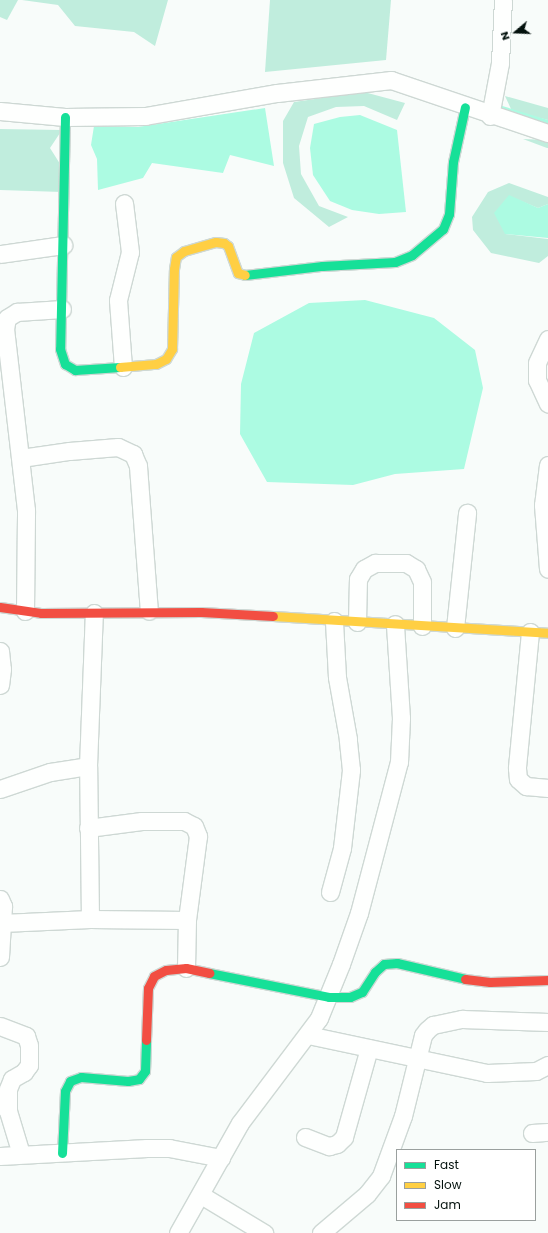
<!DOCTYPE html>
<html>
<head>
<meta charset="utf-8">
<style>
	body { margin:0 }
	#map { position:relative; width:548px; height:1233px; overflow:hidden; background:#f8fcfa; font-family:Poppins,sans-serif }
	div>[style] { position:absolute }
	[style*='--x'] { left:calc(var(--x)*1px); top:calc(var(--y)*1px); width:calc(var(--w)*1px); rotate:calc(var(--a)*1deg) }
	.green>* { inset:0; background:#c0eddd }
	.water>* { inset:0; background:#acfbe2 }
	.roads { filter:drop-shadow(1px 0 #ced8d4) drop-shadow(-1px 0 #ced8d4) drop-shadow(0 1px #ced8d4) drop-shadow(0 -1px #ced8d4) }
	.street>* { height:17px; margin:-8.5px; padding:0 8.5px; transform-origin:8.5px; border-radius:8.5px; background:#fefffe }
	.fast>* { height:9px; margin:-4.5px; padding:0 4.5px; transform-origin:4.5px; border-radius:4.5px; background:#16e098 }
	.slow>* { height:9px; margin:-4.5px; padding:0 4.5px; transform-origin:4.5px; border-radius:4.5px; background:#ffcf43 }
	.jam>* { height:9px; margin:-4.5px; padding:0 4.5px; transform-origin:4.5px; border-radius:4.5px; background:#f24e42 }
	span { translate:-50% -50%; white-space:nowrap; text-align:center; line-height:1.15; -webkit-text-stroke:3px #fff; paint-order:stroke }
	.legend { position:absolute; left:396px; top:1149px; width:140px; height:72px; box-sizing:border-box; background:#fff; border:1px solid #9aa09e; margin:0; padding:5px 7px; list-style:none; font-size:12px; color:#03110d }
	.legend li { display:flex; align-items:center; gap:8px; height:20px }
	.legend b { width:20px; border:1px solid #9aa09e }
	.north { position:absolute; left:496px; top:12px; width:40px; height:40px; -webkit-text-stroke:3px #fff; paint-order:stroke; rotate:251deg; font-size:11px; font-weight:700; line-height:16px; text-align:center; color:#03110d }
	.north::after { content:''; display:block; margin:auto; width:14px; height:18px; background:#03110d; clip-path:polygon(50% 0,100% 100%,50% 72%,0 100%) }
</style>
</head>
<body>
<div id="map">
	<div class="green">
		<i style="clip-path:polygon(0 0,18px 0,7px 20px,0 17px)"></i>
		<i style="clip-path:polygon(22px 0,168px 0,155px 46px,134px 32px,75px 26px,58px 5px)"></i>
		<i style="clip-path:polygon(270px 0,391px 0,386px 60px,265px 72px)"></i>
		<i style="clip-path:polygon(364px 92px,405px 103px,397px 120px,364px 106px,336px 107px,308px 117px,299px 146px,301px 174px,319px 206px,348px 217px,329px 227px,294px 198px,283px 163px,283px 121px,294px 102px)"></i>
		<i style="clip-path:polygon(505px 96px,548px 108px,548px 120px,512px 111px)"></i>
		<i style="clip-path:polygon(0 129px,62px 130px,50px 148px,62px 167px,62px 192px,0 190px)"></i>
		<i style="clip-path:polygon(523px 139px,548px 140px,548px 148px,547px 148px)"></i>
		<i style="clip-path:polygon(509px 183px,548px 197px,548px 204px,538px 208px,509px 196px,505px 234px,548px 239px,548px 256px,539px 263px,491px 253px,473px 230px,472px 217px,488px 192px)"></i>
	</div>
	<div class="water">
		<i style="clip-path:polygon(499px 105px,548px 120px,548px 130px,505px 115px)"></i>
		<i style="clip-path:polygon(265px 108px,274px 166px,230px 155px,223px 173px,152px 163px,143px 178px,98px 190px,97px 159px,91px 145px,94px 126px,138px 127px)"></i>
		<i style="clip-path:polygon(360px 115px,397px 130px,406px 212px,379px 214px,352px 210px,330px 201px,313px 175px,310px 148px,314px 124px,340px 117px)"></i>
		<i style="clip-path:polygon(509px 195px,538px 208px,548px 204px,548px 238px,505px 234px,494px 213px)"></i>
		<i style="clip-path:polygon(365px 300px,434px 318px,475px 350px,483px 388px,464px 469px,395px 474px,353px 485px,267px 482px,240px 434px,241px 384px,254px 333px,309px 303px)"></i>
	</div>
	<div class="roads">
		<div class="street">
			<i style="--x:0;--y:111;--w:65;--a:5.3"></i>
			<i style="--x:65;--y:117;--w:80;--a:-0.7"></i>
			<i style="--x:145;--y:116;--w:134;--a:-9.9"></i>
			<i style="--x:277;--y:93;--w:115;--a:-6.5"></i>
			<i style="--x:391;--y:80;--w:166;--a:18.7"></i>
			<i style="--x:490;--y:116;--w:54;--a:-79.3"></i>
			<i style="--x:500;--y:63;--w:63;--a:-87.3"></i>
			<i style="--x:0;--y:254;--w:64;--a:-8.1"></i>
			<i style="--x:548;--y:339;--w:26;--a:115"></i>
			<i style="--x:537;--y:363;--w:17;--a:90"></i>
			<i style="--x:537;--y:380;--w:26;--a:65"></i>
			<i style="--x:123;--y:367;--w:67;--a:-94.3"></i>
			<i style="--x:118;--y:300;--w:49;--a:-76"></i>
			<i style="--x:130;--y:252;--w:49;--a:-97"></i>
			<i style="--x:21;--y:458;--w:49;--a:-8.3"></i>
			<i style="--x:69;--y:451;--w:49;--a:-4.7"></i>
			<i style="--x:118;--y:447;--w:17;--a:25"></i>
			<i style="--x:133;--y:454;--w:13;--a:67"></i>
			<i style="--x:138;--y:466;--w:145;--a:85.7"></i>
			<i style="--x:548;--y:465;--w:40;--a:97.1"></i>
			<i style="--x:543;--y:505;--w:64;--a:85.5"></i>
			<i style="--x:25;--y:611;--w:101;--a:-89.4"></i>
			<i style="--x:26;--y:510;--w:182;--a:-96.6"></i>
			<i style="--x:5;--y:329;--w:11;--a:-80"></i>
			<i style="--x:7;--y:318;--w:12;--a:-31"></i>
			<i style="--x:17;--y:312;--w:45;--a:-3.8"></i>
			<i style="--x:357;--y:622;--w:43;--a:-88.7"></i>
			<i style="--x:358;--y:579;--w:12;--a:-59"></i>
			<i style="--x:364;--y:569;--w:13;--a:-29"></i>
			<i style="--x:375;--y:563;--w:31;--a:0"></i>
			<i style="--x:406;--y:563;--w:12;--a:31"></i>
			<i style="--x:416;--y:569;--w:14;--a:65"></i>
			<i style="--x:422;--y:582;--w:44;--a:90"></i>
			<i style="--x:455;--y:628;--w:116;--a:-84"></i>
			<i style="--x:530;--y:632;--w:137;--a:95.5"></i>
			<i style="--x:517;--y:768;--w:11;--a:85"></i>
			<i style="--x:518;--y:779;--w:11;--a:41"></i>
			<i style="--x:526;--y:786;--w:22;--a:5"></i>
			<i style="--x:0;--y:651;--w:18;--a:84"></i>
			<i style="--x:2;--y:669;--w:16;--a:97"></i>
			<i style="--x:0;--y:789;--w:53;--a:-18.8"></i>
			<i style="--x:50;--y:772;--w:38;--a:-9"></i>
			<i style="--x:88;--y:828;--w:54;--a:-7.4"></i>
			<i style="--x:142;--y:821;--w:42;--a:0"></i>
			<i style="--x:184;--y:821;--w:11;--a:27"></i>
			<i style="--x:194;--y:826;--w:11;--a:68"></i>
			<i style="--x:198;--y:836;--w:85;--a:97.5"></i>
			<i style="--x:187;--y:920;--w:48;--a:91.2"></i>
			<i style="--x:330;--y:892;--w:46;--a:-74.7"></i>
			<i style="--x:342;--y:848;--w:79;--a:-83.4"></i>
			<i style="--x:351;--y:770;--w:31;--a:-96"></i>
			<i style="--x:348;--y:739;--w:63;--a:-100.1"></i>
			<i style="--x:337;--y:677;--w:56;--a:-93.1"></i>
			<i style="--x:0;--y:899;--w:8;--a:67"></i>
			<i style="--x:3;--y:906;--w:51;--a:93.4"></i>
			<i style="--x:90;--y:919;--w:153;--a:-90.7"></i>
			<i style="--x:88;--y:766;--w:153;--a:-87.8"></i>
			<i style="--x:2;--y:923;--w:88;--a:-2.6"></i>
			<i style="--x:90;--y:919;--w:97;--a:0.6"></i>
			<i style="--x:0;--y:1026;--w:28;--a:21"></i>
			<i style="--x:26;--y:1036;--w:9;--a:72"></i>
			<i style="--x:29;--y:1045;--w:20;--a:90"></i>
			<i style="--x:29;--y:1065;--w:9;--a:126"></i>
			<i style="--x:24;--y:1072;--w:14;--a:150"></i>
			<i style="--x:12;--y:1079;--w:11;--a:112"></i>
			<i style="--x:8;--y:1089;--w:22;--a:90"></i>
			<i style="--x:308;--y:1035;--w:183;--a:12"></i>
			<i style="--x:487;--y:1073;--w:49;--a:-2.3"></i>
			<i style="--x:536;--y:1071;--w:13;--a:-27"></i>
			<i style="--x:2;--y:1102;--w:11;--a:56"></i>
			<i style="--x:8;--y:1111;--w:45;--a:73.2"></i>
			<i style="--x:532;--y:1133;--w:16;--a:-4"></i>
			<i style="--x:305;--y:1137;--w:26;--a:21"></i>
			<i style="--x:329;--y:1146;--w:8;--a:-14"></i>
			<i style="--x:337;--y:1144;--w:10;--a:-45"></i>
			<i style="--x:344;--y:1137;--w:92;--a:-74.3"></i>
			<i style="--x:0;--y:1156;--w:147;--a:-3.1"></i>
			<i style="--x:147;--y:1148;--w:22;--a:0"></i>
			<i style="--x:169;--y:1148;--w:53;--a:10.9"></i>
			<i style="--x:201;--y:1195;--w:74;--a:31.1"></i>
			<i style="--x:178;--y:1233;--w:126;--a:-60.6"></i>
			<i style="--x:240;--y:1123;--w:131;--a:-53"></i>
			<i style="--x:319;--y:1018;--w:58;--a:-67.8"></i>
			<i style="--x:341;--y:964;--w:54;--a:-70.6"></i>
			<i style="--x:359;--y:913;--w:156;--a:-75.2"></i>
			<i style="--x:399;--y:762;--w:44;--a:-87.4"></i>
			<i style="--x:401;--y:718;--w:94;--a:-93.7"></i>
			<i style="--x:321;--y:1233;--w:60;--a:-40.3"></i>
			<i style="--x:367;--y:1194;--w:23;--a:-52"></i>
			<i style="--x:381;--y:1176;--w:64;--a:-69.9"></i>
			<i style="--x:403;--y:1116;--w:83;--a:-76.1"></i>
			<i style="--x:423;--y:1035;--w:6;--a:-51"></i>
			<i style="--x:427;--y:1030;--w:8;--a:-40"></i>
			<i style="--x:433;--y:1025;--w:30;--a:-12"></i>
			<i style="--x:462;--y:1019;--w:86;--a:2"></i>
		</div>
		<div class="fast">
			<i style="--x:65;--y:117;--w:232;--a:91.2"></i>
			<i style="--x:60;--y:349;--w:16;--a:72"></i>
			<i style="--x:65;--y:364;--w:12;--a:31"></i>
			<i style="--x:75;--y:370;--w:45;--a:-3.8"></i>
			<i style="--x:245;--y:275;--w:78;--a:-6.7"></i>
			<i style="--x:322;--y:266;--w:73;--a:-3.1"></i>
			<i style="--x:395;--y:262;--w:18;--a:-22"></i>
			<i style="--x:412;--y:255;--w:40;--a:-40"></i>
			<i style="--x:443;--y:229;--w:16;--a:-68"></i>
			<i style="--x:449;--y:214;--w:52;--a:-85.6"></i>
			<i style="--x:453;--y:162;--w:56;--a:-77.7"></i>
			<i style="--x:209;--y:973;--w:122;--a:11.3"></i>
			<i style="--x:329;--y:997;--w:21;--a:0"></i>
			<i style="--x:350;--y:997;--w:13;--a:-23"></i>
			<i style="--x:362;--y:992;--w:24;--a:-57"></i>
			<i style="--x:375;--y:972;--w:12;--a:-42"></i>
			<i style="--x:384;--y:964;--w:13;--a:-4"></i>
			<i style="--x:397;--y:963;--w:70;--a:13.2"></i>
			<i style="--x:62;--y:1153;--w:62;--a:-87.2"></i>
			<i style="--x:65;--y:1091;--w:11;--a:-63"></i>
			<i style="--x:70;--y:1081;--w:12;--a:-20"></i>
			<i style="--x:81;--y:1077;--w:47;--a:4.9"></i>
			<i style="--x:128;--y:1081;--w:11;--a:-10"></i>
			<i style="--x:139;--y:1079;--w:10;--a:-53"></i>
			<i style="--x:145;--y:1071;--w:31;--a:-88"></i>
		</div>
		<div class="slow">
			<i style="--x:120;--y:367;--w:36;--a:-5"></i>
			<i style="--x:156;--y:364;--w:11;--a:-27"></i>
			<i style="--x:166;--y:359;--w:12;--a:-59"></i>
			<i style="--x:172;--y:349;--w:80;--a:-88.6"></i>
			<i style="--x:174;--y:269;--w:12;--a:-81"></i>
			<i style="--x:176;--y:257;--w:10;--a:-37"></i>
			<i style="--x:184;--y:251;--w:33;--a:-16"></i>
			<i style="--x:216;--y:242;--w:8;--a:7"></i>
			<i style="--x:224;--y:243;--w:5;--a:37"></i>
			<i style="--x:228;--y:246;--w:29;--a:70"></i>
			<i style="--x:238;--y:273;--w:7;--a:16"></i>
			<i style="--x:273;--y:616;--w:276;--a:3.5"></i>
		</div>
		<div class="jam">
			<i style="--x:0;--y:607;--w:41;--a:8.3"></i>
			<i style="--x:41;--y:613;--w:160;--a:-0.4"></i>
			<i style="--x:201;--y:612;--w:72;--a:3.2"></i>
			<i style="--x:465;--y:979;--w:25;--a:7"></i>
			<i style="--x:490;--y:982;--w:58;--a:-2"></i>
			<i style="--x:146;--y:1040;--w:52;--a:-87.8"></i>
			<i style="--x:148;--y:988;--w:13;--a:-63"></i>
			<i style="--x:154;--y:976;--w:13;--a:-27"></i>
			<i style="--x:166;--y:970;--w:20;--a:-6"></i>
			<i style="--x:186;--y:968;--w:24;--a:12"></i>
		</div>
	</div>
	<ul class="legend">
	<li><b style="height:5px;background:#16e098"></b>Fast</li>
	<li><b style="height:5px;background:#ffcf43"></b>Slow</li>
	<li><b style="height:5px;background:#f24e42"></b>Jam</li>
	</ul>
	<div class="north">N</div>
</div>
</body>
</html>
